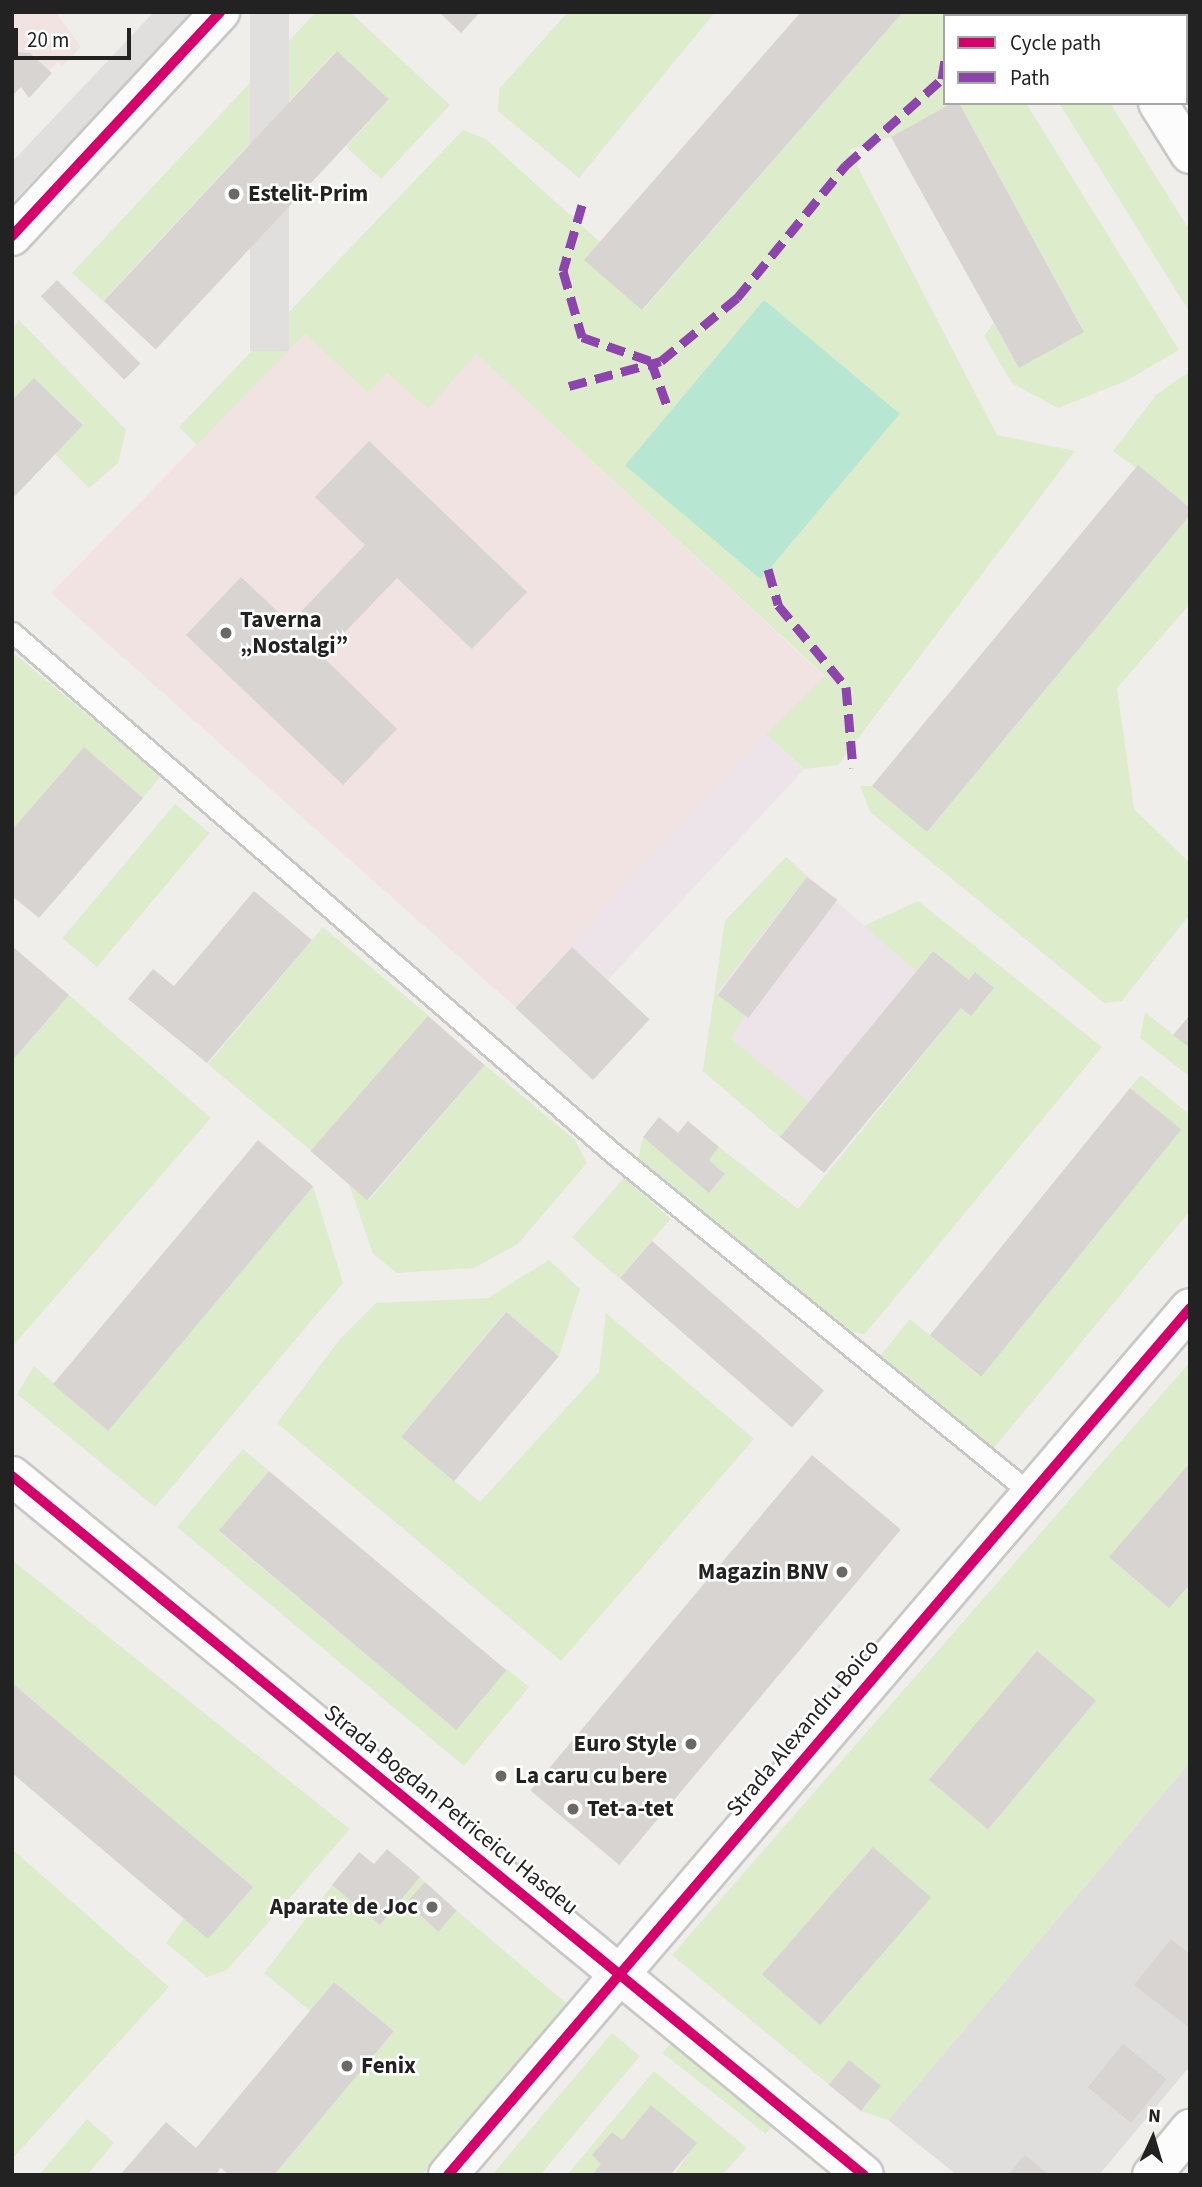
<!DOCTYPE html>
<html>
<head>
<meta charset="utf-8">
<style>
	body { margin:0 }
	#map { position:relative; width:1202px; height:2187px; overflow:hidden; background:#f0eeeb; font-family:"Source Sans 3",sans-serif }
	div>[style] { position:absolute }
	[style*='--x'] { left:calc(var(--x)*1px); top:calc(var(--y)*1px); width:calc(var(--w)*1px); rotate:calc(var(--a)*1deg) }
	.residential>* { inset:0; background:#dfdedc }
	.commercial>* { inset:0; background:#f1e3e1 }
	.industrial>* { inset:0; background:#ede4e9; transform-origin:0 0 }
	.grass>* { inset:0; background:#ddeccb; transform-origin:0 0 }
	.pitch>* { inset:0; background:#b7e6d2; transform-origin:0 0 }
	.parking>* { inset:0; background:#e0dfde; transform-origin:0 0 }
	.building>* { inset:0; background:#d7d4d2; transform-origin:0 0 }
	.roads { filter:drop-shadow(2px 0 #c9c8c7) drop-shadow(-2px 0 #c9c8c7) drop-shadow(0 2px #c9c8c7) drop-shadow(0 -2px #c9c8c7) }
	.service>* { height:19px; margin:-9.5px; padding:0 9.5px; transform-origin:9.5px; border-radius:9.5px; background:#fdfcfc }
	.minor>* { height:38px; margin:-19px; padding:0 19px; transform-origin:19px; border-radius:19px; background:#fdfcfc }
	.tertiary>* { height:38px; margin:-19px; padding:0 19px; transform-origin:19px; border-radius:19px; background:#fdfcfc }
	.quiet>* { height:9px; margin-top:-4.5px; transform-origin:0; background:repeating-linear-gradient(90deg,#8e44ad 0 18px,transparent 0 27px) }
	.cycleway>* { height:10px; margin:-5px; padding:0 5px; transform-origin:5px; border-radius:5px; background:#d6006c }
	.dots>* { width:19px; height:19px; translate:-50% -50%; box-sizing:border-box; border:4px solid #fff; border-radius:50% }
	span { translate:-50% -50%; white-space:nowrap; text-align:center; line-height:1.15; -webkit-text-stroke:5px #fff; paint-order:stroke }
	.poi-label { font-size:23px; color:#222; font-weight:700 }
	.left { translate:0 -50%; text-align:left }
	.right { translate:-100% -50%; text-align:right }
	.street-label { font-size:23px; color:#222 }
	.frame { position:absolute; inset:0; border:14px solid #222; pointer-events:none }
	.legend { position:absolute; left:943px; top:14px; width:245px; height:91px; box-sizing:border-box; background:#fff; border:2px solid #a7a7a7; margin:0; padding:9px 12px; list-style:none; font-size:21px; color:#222 }
	.legend li { display:flex; align-items:center; gap:14px; height:35px }
	.legend b { width:35px; border:2px solid #a7a7a7 }
	.north { position:absolute; left:1118px; top:2103px; width:70px; height:70px; -webkit-text-stroke:5px #fff; paint-order:stroke; rotate:4deg; font-size:19px; font-weight:700; line-height:28px; text-align:center; color:#222 }
	.north::after { content:''; display:block; margin:auto; width:24px; height:32px; background:#222; clip-path:polygon(50% 0,100% 100%,50% 72%,0 100%) }
	.scale { position:absolute; left:14px; top:28px; width:117px; height:32px; box-sizing:border-box; border:4px solid #222; border-top:0; padding-left:9px; font-size:21px; line-height:24px; white-space:nowrap; color:#222; -webkit-text-stroke:5px #fff; paint-order:stroke }
</style>
</head>
<body>
<div id="map">
	<div class="residential">
		<i style="clip-path:polygon(1190px 1762px,1190px 2066px,1099px 2175px,957px 2175px,888px 2120px)"></i>
	</div>
	<div class="commercial">
		<i style="clip-path:polygon(12px 12px,56px 12px,81px 47px,62px 67px,58px 62px,49px 70px,30px 53px,12px 55px)"></i>
		<i style="clip-path:polygon(305px 334px,368px 393px,387px 373px,476px 354px,825px 677px,515px 1007px,51px 593px)"></i>
	</div>
	<div class="industrial">
		<i style="left:766px;top:734px;width:52px;height:288px;rotate:43deg"></i>
		<i style="clip-path:polygon(786px 857px,916px 971px,780px 1137px,703px 1071px,725px 921px)"></i>
	</div>
	<div class="grass">
		<i style="clip-path:polygon(316px 12px,350px 12px,450px 105px,381px 179px,346px 147px,389px 100px,336px 51px,103px 301px,72px 273px)"></i>
		<i style="clip-path:polygon(568px 12px,715px 12px,579px 178px,498px 111px,499px 89px)"></i>
		<i style="clip-path:polygon(903px 12px,972px 16px,945px 16px,945px 103px,952px 103px,891px 137px,849px 150px,997px 435px,1075px 451px,838px 765px,804px 769px,766px 734px,825px 676px,476px 354px,428px 409px,387px 373px,368px 393px,305px 334px,197px 445px,179px 427px,463px 130px,486px 139px,600px 242px,585px 260px,643px 310px)"></i>
		<i style="clip-path:polygon(959px 103px,1026px 103px,1179px 350px,1126px 381px,1058px 408px,1012px 383px,984px 336px,994px 323px,1019px 368px,1084px 331px)"></i>
		<i style="clip-path:polygon(1059px 103px,1110px 103px,1190px 231px,1190px 313px)"></i>
		<i style="clip-path:polygon(19px 320px,126px 430px,118px 463px,89px 488px,55px 454px,83px 424px,34px 378px,12px 400px,12px 328px)"></i>
		<i style="clip-path:polygon(1190px 371px,1190px 508px,1113px 451px,1156px 395px)"></i>
		<i style="clip-path:polygon(1190px 515px,1190px 604px,1117px 688px,1134px 809px,1190px 863px,1190px 914px,1122px 1001px,1104px 1003px,870px 812px,860px 786px,872px 786px,927px 832px)"></i>
		<i style="clip-path:polygon(12px 652px,161px 776px,143px 798px,84px 747px,12px 830px)"></i>
		<i style="left:175px;top:804px;width:45px;height:175px;rotate:40deg"></i>
		<i style="clip-path:polygon(786px 857px,807px 877px,716px 993px,745px 1016px,731px 1039px,809px 1102px,780px 1137px,703px 1071px,725px 921px)"></i>
		<i style="clip-path:polygon(918px 901px,1102px 1047px,865px 1334px,851px 1332px,638px 1159px,643px 1137px,710px 1192px,725px 1174px,709px 1160px,719px 1147px,798px 1209px,961px 1008px,971px 1016px,994px 988px,976px 973px,969px 980px,933px 951px,916px 971px,864px 926px)"></i>
		<i style="left:323px;top:927px;width:138px;height:179px;rotate:40deg"></i>
		<i style="clip-path:polygon(69px 995px,211px 1118px,12px 1347px,12px 1061px)"></i>
		<i style="clip-path:polygon(1145px 1012px,1190px 1048px,1190px 1077px,1140px 1038px)"></i>
		<i style="clip-path:polygon(485px 1065px,574px 1139px,587px 1163px,518px 1244px,474px 1268px,397px 1273px,373px 1254px,349px 1184px,369px 1200px)"></i>
		<i style="clip-path:polygon(1141px 1075px,1190px 1115px,1190px 1211px,993px 1449px,880px 1356px,910px 1319px,978px 1375px,1180px 1130px,1130px 1088px)"></i>
		<i style="left:624px;top:1178px;width:62px;height:79px;rotate:41deg"></i>
		<i style="clip-path:polygon(313px 1186px,343px 1283px,155px 1507px,17px 1394px,34px 1366px,108px 1430px)"></i>
		<i style="clip-path:polygon(549px 1260px,580px 1289px,559px 1356px,505px 1312px,401px 1437px,480px 1502px,599px 1372px,606px 1313px,754px 1439px,561px 1661px,277px 1423px,340px 1339px,376px 1303px,488px 1298px)"></i>
		<i style="clip-path:polygon(1190px 1362px,1190px 1762px,888px 2120px,861px 2111px,672px 1955px)"></i>
		<i style="clip-path:polygon(243px 1449px,269px 1471px,219px 1532px,456px 1729px,507px 1669px,529px 1687px,464px 1766px,177px 1527px)"></i>
		<i style="clip-path:polygon(12px 1560px,350px 1829px,227px 1970px,207px 1977px,166px 1943px,184px 1918px,208px 1939px,252px 1887px,12px 1683px)"></i>
		<i style="clip-path:polygon(12px 1849px,169px 1987px,12px 2159px)"></i>
		<i style="clip-path:polygon(420px 1877px,425px 1882px,406px 1904px,438px 1931px,457px 1911px,567px 2004px,422px 2175px,274px 2175px,394px 2031px,334px 1982px,310px 2011px,264px 1973px,332px 1885px,380px 1925px)"></i>
		<i style="clip-path:polygon(612px 2033px,640px 2056px,540px 2175px,492px 2175px)"></i>
		<i style="left:671px;top:2042px;width:131px;height:14px;rotate:38deg"></i>
		<i style="clip-path:polygon(654px 2071px,747px 2148px,722px 2175px,674px 2175px,696px 2143px,651px 2105px,592px 2175px,567px 2175px)"></i>
		<i style="clip-path:polygon(87px 2119px,114px 2143px,87px 2175px,39px 2175px)"></i>
	</div>
	<div class="pitch">
		<i style="left:764px;top:300px;width:177px;height:216px;rotate:40deg"></i>
	</div>
	<div class="parking">
		<i style="clip-path:polygon(154px 12px,192px 12px,12px 203px,12px 162px)"></i>
		<i style="left:250px;top:12px;width:39px;height:339px"></i>
	</div>
	<div class="building">
		<i style="clip-path:polygon(439px 12px,480px 12px,461px 33px)"></i>
		<i style="clip-path:polygon(801px 12px,903px 12px,642px 310px,584px 260px)"></i>
		<i style="left:337px;top:51px;width:71px;height:342px;rotate:43deg"></i>
		<i style="clip-path:polygon(14px 52px,30px 53px,52px 73px,29px 98px,21px 87px,12px 96px)"></i>
		<i style="clip-path:polygon(952px 103px,959px 103px,1084px 332px,1019px 368px,891px 137px)"></i>
		<i style="left:57px;top:280px;width:118px;height:23px;rotate:45deg"></i>
		<i style="clip-path:polygon(34px 378px,83px 425px,12px 499px,12px 400px)"></i>
		<i style="clip-path:polygon(369px 441px,527px 592px,472px 649px,397px 578px,322px 656px,397px 729px,343px 785px,186px 635px,241px 577px,290px 623px,365px 545px,315px 497px)"></i>
		<i style="clip-path:polygon(1138px 465px,1190px 508px,1190px 515px,927px 832px,872px 786px)"></i>
		<i style="clip-path:polygon(84px 747px,143px 798px,39px 918px,12px 896px,12px 830px)"></i>
		<i style="left:807px;top:877px;width:38px;height:148px;rotate:37deg"></i>
		<i style="clip-path:polygon(254px 891px,312px 940px,207px 1063px,128px 999px,153px 969px,174px 986px)"></i>
		<i style="clip-path:polygon(12px 946px,69px 995px,12px 1061px)"></i>
		<i style="left:572px;top:947px;width:106px;height:83px;rotate:43deg"></i>
		<i style="clip-path:polygon(933px 951px,969px 980px,975px 972px,994px 988px,971px 1016px,961px 1008px,824px 1173px,780px 1137px)"></i>
		<i style="clip-path:polygon(1190px 1015px,1190px 1048px,1173px 1035px)"></i>
		<i style="left:428px;top:1016px;width:75px;height:179px;rotate:41deg"></i>
		<i style="left:1130px;top:1088px;width:66px;height:318px;rotate:39deg"></i>
		<i style="clip-path:polygon(659px 1117px,678px 1133px,688px 1121px,719px 1147px,709px 1160px,725px 1174px,709px 1193px,643px 1137px)"></i>
		<i style="left:258px;top:1140px;width:72px;height:319px;rotate:40deg"></i>
		<i style="left:652px;top:1241px;width:228px;height:49px;rotate:41deg"></i>
		<i style="left:506px;top:1312px;width:69px;height:163px;rotate:40deg"></i>
		<i style="left:812px;top:1455px;width:116px;height:438px;rotate:40deg"></i>
		<i style="clip-path:polygon(1190px 1463px,1190px 1584px,1169px 1608px,1109px 1557px)"></i>
		<i style="left:269px;top:1471px;width:310px;height:78px;rotate:40deg"></i>
		<i style="left:1037px;top:1651px;width:77px;height:168px;rotate:40deg"></i>
		<i style="clip-path:polygon(12px 1683px,253px 1887px,208px 1939px,12px 1773px)"></i>
		<i style="left:873px;top:1847px;width:77px;height:169px;rotate:41deg"></i>
		<i style="clip-path:polygon(387px 1849px,420px 1877px,380px 1925px,332px 1885px,359px 1852px,374px 1864px)"></i>
		<i style="left:425px;top:1882px;width:43px;height:28px;rotate:42deg"></i>
		<i style="clip-path:polygon(1171px 1939px,1190px 1954px,1190px 2028px,1134px 1985px)"></i>
		<i style="clip-path:polygon(334px 1982px,394px 2031px,274px 2175px,229px 2175px,221px 2168px,215px 2175px,120px 2175px,166px 2122px,196px 2148px)"></i>
		<i style="left:1123px;top:2044px;width:56px;height:56px;rotate:39deg"></i>
		<i style="left:849px;top:2060px;width:41px;height:32px;rotate:39deg"></i>
		<i style="clip-path:polygon(651px 2105px,697px 2143px,672px 2173px,592px 2175px,601px 2164px,592px 2155px,612px 2132px,622px 2140px)"></i>
		<i style="clip-path:polygon(1025px 2155px,1049px 2175px,1008px 2175px)"></i>
	</div>
	<div class="roads">
		<div class="service">
			<i style="--x:12;--y:632;--w:797;--a:40.93"></i>
			<i style="--x:614;--y:1154;--w:535;--a:39.16"></i>
		</div>
		<div class="minor">
			<i style="--x:12;--y:236;--w:306;--a:-47.1"></i>
			<i style="--x:12;--y:1476;--w:1102;--a:39.37"></i>
			<i style="--x:448;--y:2175;--w:1141;--a:-49.44"></i>
			<i style="--x:1152;--y:2175;--w:60;--a:-50.4"></i>
		</div>
		<div class="tertiary">
			<i style="--x:1102;--y:12;--w:4;--a:63"></i>
			<i style="--x:1158;--y:103;--w:60;--a:57.9"></i>
		</div>
	</div>
	<div class="quiet">
		<i style="--x:951;--y:16;--w:4;--a:-76"></i>
		<i style="--x:582;--y:205;--w:69;--a:106.1"></i>
		<i style="--x:563;--y:271;--w:69;--a:73.9"></i>
		<i style="--x:582;--y:337;--w:73;--a:19.2"></i>
		<i style="--x:651;--y:361;--w:53;--a:70.2"></i>
		<i style="--x:569;--y:386;--w:95;--a:-15.2"></i>
		<i style="--x:661;--y:361;--w:99;--a:-39.7"></i>
		<i style="--x:737;--y:298;--w:171;--a:-50.7"></i>
		<i style="--x:845;--y:166;--w:130;--a:-41.9"></i>
		<i style="--x:942;--y:79;--w:20;--a:-81"></i>
		<i style="--x:768;--y:569;--w:37;--a:74"></i>
		<i style="--x:778;--y:605;--w:107;--a:50.3"></i>
		<i style="--x:846;--y:687;--w:81;--a:85.1"></i>
	</div>
	<div class="cycleway">
		<i style="--x:12;--y:236;--w:306;--a:-47.1"></i>
		<i style="--x:12;--y:1476;--w:1102;--a:39.37"></i>
		<i style="--x:448;--y:2175;--w:1141;--a:-49.44"></i>
	</div>
	<div class="dots">
		<i style="left:234px;top:194px;background:#6a6968"></i>
		<i style="left:226px;top:633px;background:#6a6968"></i>
		<i style="left:842px;top:1572px;background:#6a6968"></i>
		<i style="left:691px;top:1744px;background:#6a6968"></i>
		<i style="left:501px;top:1776px;background:#6a6968"></i>
		<i style="left:573px;top:1809px;background:#6a6968"></i>
		<i style="left:432px;top:1907px;background:#6a6968"></i>
		<i style="left:347px;top:2066px;background:#6a6968"></i>
	</div>
	<div class="poi-label">
		<span class="left" style="left:248px;top:194px">Estelit-Prim</span>
		<span class="left" style="left:240px;top:633px">Taverna<br>„Nostalgi”</span>
		<span class="right" style="left:828px;top:1572px">Magazin BNV</span>
		<span class="right" style="left:677px;top:1744px">Euro Style</span>
		<span class="left" style="left:515px;top:1776px">La caru cu bere</span>
		<span class="left" style="left:587px;top:1809px">Tet-a-tet</span>
		<span class="right" style="left:418px;top:1907px">Aparate de Joc</span>
		<span class="left" style="left:361px;top:2066px">Fenix</span>
	</div>
	<div class="street-label">
		<span style="left:803px;top:1728px;rotate:-50deg">Strada Alexandru Boico</span>
		<span style="left:451px;top:1810px;rotate:39deg">Strada Bogdan Petriceicu Hasdeu</span>
	</div>
	<div class="frame"></div>
	<ul class="legend">
	<li><b style="height:9px;background:#d6006c"></b>Cycle path</li>
	<li><b style="height:9px;background:#8e44ad"></b>Path</li>
	</ul>
	<div class="north">N</div>
	<div class="scale">20 m</div>
</div>
</body>
</html>
